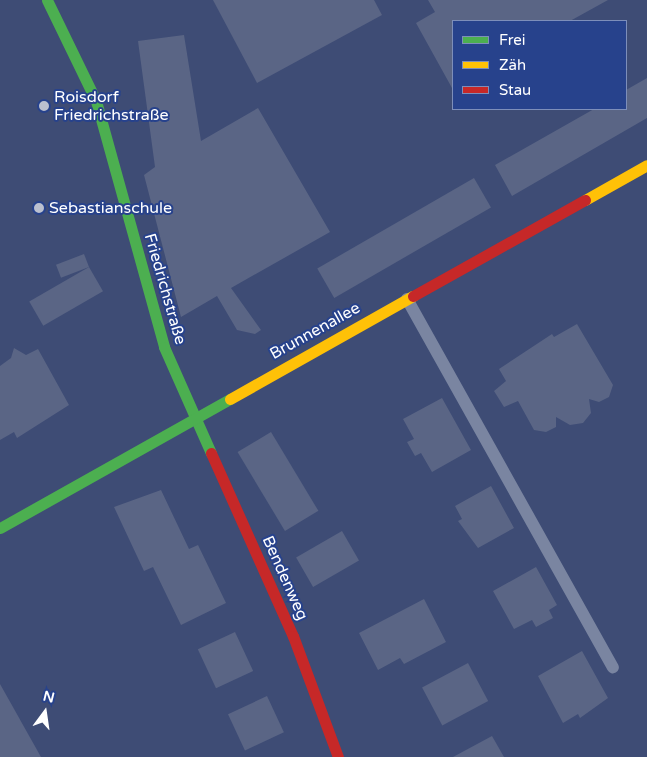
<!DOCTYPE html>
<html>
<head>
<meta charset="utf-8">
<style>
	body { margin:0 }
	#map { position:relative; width:647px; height:757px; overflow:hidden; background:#3e4c75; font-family:"Varela Round",sans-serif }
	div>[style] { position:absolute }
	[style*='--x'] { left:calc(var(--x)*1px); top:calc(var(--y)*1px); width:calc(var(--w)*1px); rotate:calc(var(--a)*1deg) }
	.building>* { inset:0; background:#5a6585; transform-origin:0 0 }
	.lane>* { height:12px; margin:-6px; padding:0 6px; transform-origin:6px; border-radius:6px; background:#7a85a1 }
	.fast>* { height:11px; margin:-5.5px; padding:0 5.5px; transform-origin:5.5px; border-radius:5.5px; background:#4caf50 }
	.slow>* { height:11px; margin:-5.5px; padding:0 5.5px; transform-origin:5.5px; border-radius:5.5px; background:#ffc107 }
	.jam>* { height:11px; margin:-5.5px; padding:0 5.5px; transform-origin:5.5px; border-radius:5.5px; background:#c62828 }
	.dots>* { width:14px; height:14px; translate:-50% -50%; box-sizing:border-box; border:2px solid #27428c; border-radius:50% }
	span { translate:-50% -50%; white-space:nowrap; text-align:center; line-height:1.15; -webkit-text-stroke:4px #27428c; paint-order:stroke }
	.poi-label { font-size:16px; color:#fff }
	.left { translate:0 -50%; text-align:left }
	.street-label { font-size:16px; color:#fff }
	.legend { position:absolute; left:452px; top:20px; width:175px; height:90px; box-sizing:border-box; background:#27428c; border:1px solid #7d8eba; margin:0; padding:6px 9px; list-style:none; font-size:15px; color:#fff }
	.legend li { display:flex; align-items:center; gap:10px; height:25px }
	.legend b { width:25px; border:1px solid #7d8eba }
	.north { position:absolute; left:20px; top:687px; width:50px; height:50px; -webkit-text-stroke:4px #27428c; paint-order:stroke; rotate:14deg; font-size:14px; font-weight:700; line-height:20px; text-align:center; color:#fff }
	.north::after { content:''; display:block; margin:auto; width:18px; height:22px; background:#fff; clip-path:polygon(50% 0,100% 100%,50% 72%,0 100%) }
</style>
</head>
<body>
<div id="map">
	<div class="building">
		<i style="clip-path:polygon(213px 0,374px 0,382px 15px,257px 83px)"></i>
		<i style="clip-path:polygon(428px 0,608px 0,570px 21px,453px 21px,452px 88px,416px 23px,435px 12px)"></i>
		<i style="clip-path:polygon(184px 35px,201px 141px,258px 108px,330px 232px,231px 288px,261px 330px,255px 334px,237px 330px,217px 296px,181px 317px,144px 175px,155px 167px,138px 41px)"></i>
		<i style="clip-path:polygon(647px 78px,647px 118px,512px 196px,495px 165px,594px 109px,626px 109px,626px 90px)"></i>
		<i style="left:474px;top:178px;width:34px;height:181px;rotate:60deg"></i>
		<i style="left:84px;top:254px;width:14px;height:30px;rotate:69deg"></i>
		<i style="left:89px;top:267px;width:28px;height:69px;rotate:60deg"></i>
		<i style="clip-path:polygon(577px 324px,613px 385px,609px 397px,599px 402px,589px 399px,591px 413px,583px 423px,570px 425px,556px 417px,556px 427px,546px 432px,534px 430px,518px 401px,504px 407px,494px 391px,506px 381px,499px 369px,552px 334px,554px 337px)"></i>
		<i style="clip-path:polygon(14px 348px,26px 355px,38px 349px,69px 405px,17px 438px,14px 432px,0 440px,0 366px,11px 358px)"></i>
		<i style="clip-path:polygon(442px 398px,471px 450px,432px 472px,421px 453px,415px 456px,407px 442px,414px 439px,403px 419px)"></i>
		<i style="left:271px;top:432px;width:92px;height:39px;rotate:59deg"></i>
		<i style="clip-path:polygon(491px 486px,514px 528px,478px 548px,458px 521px,462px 519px,455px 506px)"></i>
		<i style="clip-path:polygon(161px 490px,189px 549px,198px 545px,226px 603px,181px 625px,153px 567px,144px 571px,114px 507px)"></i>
		<i style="left:342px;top:531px;width:34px;height:53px;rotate:60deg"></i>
		<i style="clip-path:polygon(536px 567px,557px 605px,549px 610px,553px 618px,536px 627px,532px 620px,514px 629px,493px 591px)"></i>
		<i style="clip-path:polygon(424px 599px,446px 642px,404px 664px,400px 658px,378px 670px,359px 633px)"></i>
		<i style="left:235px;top:632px;width:43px;height:41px;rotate:65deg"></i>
		<i style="clip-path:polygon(582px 651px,608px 698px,580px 718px,578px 714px,563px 723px,538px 676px)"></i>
		<i style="left:468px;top:663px;width:43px;height:52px;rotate:62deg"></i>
		<i style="clip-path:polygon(0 684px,41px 757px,0 757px)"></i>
		<i style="left:267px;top:696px;width:40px;height:43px;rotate:65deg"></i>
		<i style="clip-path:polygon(492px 736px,504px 757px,453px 757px)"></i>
	</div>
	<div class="lane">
		<i style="--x:407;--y:299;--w:422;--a:60.8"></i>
	</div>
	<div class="fast">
		<i style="--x:47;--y:0;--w:112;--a:64.1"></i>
		<i style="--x:96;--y:101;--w:255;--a:74.5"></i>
		<i style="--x:164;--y:347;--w:116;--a:66.1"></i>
		<i style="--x:0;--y:528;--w:264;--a:-29.3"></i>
	</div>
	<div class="slow">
		<i style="--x:585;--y:200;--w:71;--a:-29.4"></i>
		<i style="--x:230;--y:399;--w:210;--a:-29.4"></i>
	</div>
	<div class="jam">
		<i style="--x:413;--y:296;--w:197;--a:-29.2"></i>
		<i style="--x:211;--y:453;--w:201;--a:65.9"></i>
		<i style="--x:293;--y:636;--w:129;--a:69.6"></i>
	</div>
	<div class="dots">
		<i style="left:44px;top:106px;background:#bbc0cf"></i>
		<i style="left:39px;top:208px;background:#bbc0cf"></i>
	</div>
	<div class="poi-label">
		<span class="left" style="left:54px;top:106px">Roisdorf<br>Friedrichstraße</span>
		<span class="left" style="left:49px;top:208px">Sebastianschule</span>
	</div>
	<div class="street-label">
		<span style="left:165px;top:289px;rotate:74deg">Friedrichstraße</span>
		<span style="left:315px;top:331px;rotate:-29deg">Brunnenallee</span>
		<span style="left:285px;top:578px;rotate:66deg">Bendenweg</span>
	</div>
	<ul class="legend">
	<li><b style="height:6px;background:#4caf50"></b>Frei</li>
	<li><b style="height:6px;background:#ffc107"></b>Zäh</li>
	<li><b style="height:6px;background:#c62828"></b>Stau</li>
	</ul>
	<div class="north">N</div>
</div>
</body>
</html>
